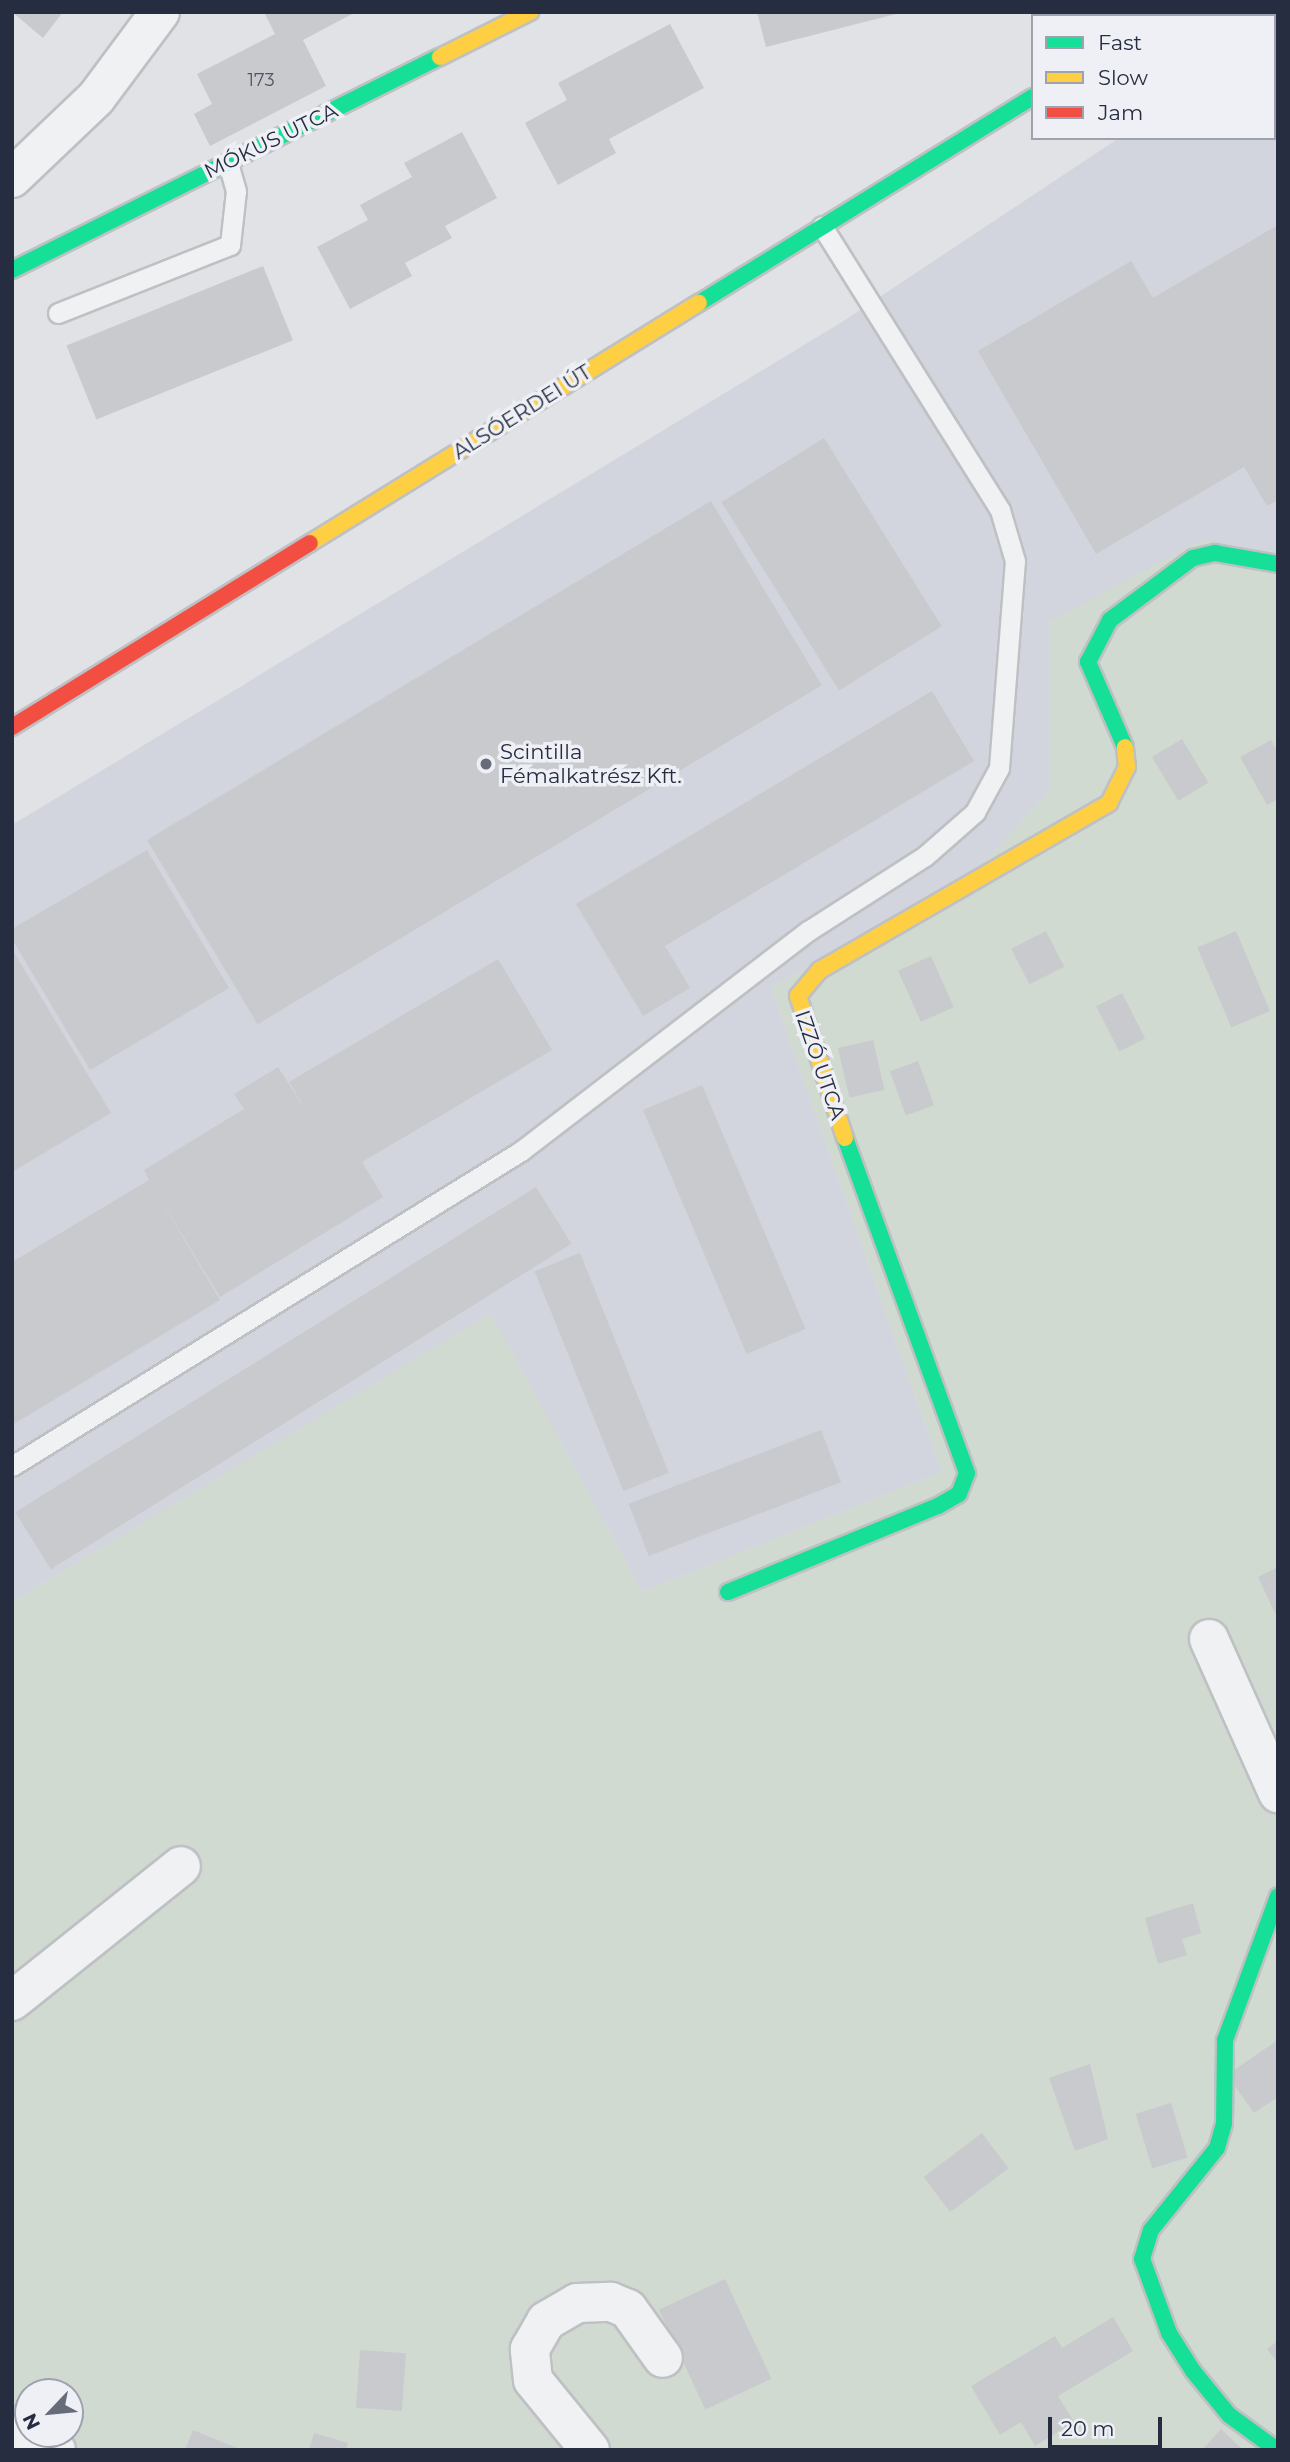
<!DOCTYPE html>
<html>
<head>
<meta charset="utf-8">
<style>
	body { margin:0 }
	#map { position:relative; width:1290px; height:2462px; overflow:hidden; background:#e1e2e6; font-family:Montserrat,sans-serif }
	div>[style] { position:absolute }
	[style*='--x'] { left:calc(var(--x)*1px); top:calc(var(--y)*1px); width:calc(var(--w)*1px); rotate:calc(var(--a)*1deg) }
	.built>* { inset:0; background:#d2d5dd }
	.green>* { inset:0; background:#d0dad0 }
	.building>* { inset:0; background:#c9cace; transform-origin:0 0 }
	.roads { filter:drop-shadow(2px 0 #bfc0c4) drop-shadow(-2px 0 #bfc0c4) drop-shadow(0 2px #bfc0c4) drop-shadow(0 -2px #bfc0c4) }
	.lane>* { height:19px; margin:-9.5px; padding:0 9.5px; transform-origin:9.5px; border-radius:9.5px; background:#f0f1f3 }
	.street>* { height:38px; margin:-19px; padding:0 19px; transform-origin:19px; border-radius:19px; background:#f0f1f3 }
	.fast>* { height:16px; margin:-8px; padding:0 8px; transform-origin:8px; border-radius:8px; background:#16e098 }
	.slow>* { height:16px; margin:-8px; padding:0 8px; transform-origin:8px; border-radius:8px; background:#ffcf43 }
	.jam>* { height:16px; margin:-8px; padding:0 8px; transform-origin:8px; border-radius:8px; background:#f24e42 }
	.dots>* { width:19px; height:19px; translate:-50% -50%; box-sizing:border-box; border:4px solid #eef0f6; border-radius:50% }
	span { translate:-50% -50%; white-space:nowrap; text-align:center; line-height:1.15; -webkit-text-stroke:7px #eef0f6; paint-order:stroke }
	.number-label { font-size:18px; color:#505565 }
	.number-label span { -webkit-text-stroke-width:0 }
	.street-label { font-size:21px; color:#262d41 }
	.poi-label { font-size:21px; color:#262d41 }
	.left { translate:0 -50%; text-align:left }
	.frame { position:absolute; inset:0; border:14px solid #262d41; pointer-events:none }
	.legend { position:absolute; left:1031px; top:14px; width:245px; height:126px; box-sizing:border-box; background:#eef0f6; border:2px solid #9ea2ae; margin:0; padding:9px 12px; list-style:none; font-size:21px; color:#262d41 }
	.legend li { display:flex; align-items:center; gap:14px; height:35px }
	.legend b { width:35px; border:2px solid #9ea2ae }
	.north { position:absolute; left:14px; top:2378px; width:70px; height:70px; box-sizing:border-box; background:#eef0f6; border:2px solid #9ea2ae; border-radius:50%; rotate:244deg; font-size:19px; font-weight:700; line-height:28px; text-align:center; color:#262d41 }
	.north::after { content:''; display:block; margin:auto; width:24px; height:32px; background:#676c7b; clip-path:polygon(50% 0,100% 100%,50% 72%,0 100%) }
	.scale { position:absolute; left:1048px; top:2417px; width:114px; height:32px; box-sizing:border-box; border:4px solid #262d41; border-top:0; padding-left:9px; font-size:21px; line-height:24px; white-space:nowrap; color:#262d41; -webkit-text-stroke:5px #eef0f6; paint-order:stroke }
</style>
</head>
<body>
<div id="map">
	<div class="built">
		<i style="clip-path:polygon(1278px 33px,1278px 552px,1049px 622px,1049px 791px,970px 879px,771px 988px,942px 1472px,642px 1592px,491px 1314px,12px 1602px,12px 825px,842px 322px,1119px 138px,1274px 138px)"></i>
	</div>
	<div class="green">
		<i style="clip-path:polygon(evenodd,1200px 540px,1278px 552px,1278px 2450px,29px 2450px,12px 2439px,12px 1602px,491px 1313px,642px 1592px,942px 1472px,771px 988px,970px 879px,1049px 791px,1049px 622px,1200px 540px,28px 2392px,70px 2392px,70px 2434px,28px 2434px,28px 2392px)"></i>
	</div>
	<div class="building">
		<i style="clip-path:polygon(12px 12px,63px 12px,43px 38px)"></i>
		<i style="clip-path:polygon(264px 12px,356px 12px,303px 40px,326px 86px,210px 146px,194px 114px,212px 104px,197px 74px,275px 34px)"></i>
		<i style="clip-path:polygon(757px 12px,900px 12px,900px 13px,766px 47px)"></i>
		<i style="clip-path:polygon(670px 24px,704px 88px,609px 139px,616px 153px,558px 185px,525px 123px,567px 100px,558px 83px)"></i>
		<i style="clip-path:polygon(462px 132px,497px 198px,445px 226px,452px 238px,405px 263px,412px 276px,350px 309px,317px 247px,368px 220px,360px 205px,412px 177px,404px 163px)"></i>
		<i style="clip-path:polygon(1278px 225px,1278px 500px,1267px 506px,1244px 467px,1096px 554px,978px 351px,1131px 261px,1153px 298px)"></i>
		<i style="left:263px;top:266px;width:80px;height:212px;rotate:68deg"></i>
		<i style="left:824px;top:438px;width:222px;height:121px;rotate:58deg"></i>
		<i style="left:711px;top:501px;width:215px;height:658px;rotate:59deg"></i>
		<i style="clip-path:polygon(932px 691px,974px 761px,665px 946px,690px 988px,643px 1016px,576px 904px)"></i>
		<i style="left:1182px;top:739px;width:51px;height:35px;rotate:59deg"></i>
		<i style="clip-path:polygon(1271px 740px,1278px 752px,1278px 799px,1267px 805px,1240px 757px)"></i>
		<i style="clip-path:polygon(147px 850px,229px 988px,90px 1070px,12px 939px,12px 929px)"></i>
		<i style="left:1046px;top:931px;width:40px;height:39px;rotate:63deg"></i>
		<i style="left:1236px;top:931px;width:87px;height:42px;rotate:67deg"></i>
		<i style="clip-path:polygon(12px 949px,111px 1113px,12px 1172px)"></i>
		<i style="left:931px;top:956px;width:56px;height:36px;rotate:66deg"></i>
		<i style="clip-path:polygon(498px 959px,552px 1050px,362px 1162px,383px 1197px,220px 1297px,150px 1182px,220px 1300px,12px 1425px,12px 1262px,149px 1180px,144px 1170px,244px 1109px,234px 1094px,278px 1067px,308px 1114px,289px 1082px)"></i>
		<i style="left:1122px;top:993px;width:51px;height:29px;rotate:63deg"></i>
		<i style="left:873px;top:1040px;width:51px;height:36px;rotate:77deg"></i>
		<i style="left:918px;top:1061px;width:47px;height:30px;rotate:70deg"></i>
		<i style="left:702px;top:1085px;width:265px;height:64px;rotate:67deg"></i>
		<i style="left:536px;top:1187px;width:67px;height:614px;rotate:58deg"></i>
		<i style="left:580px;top:1253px;width:237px;height:49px;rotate:68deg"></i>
		<i style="left:821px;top:1430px;width:56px;height:206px;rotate:69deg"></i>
		<i style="clip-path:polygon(1278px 1567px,1278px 1612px,1275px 1613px,1258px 1577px)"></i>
		<i style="clip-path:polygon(1193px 1903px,1201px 1933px,1182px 1939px,1187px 1955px,1158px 1964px,1145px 1918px)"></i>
		<i style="clip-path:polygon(1278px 2040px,1278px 2097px,1254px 2113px,1227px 2075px)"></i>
		<i style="clip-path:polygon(1090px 2064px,1108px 2139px,1075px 2151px,1049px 2078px)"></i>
		<i style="left:1171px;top:2103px;width:57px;height:37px;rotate:73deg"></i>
		<i style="left:982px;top:2133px;width:44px;height:73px;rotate:53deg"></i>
		<i style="left:725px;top:2279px;width:110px;height:73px;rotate:65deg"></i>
		<i style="clip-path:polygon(1113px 2317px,1133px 2351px,1058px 2396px,1074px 2422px,1035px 2446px,1021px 2422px,1000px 2435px,971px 2386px,1055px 2336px,1062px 2348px)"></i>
		<i style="clip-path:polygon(1278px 2341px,1278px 2363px,1267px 2349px)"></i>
		<i style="left:360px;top:2350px;width:46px;height:58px;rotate:4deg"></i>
		<i style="clip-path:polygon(1221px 2429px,1243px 2450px,1202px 2450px)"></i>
		<i style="clip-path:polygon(193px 2430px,242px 2450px,185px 2450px)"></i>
		<i style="clip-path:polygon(314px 2433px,348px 2443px,346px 2450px,309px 2450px)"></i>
	</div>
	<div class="roads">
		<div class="lane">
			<i style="--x:58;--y:313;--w:185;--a:-21.6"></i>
			<i style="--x:230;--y:245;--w:54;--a:-83.7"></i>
			<i style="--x:236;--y:191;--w:29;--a:-106"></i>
			<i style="--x:12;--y:1466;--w:599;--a:-31.75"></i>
			<i style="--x:521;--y:1151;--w:362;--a:-37.5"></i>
			<i style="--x:808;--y:931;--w:139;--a:-32.7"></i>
			<i style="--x:925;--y:856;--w:67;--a:-41.3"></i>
			<i style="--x:975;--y:812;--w:50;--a:-61.4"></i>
			<i style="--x:999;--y:768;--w:208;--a:-85.6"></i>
			<i style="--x:1015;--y:561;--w:53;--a:-106.4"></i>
			<i style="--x:1000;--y:510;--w:335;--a:-122.1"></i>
		</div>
		<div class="street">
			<i style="--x:12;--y:178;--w:116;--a:-43.6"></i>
			<i style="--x:96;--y:98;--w:107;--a:-53.3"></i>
			<i style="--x:1209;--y:1639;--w:169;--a:65.9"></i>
			<i style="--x:12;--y:2001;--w:216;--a:-38.6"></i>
			<i style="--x:12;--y:2426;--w:50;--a:28.6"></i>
			<i style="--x:590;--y:2450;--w:90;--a:-129.2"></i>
			<i style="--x:533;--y:2380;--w:31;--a:-96"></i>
			<i style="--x:530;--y:2349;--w:32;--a:-60"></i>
			<i style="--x:546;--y:2321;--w:36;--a:-30"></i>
			<i style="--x:577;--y:2303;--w:34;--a:-2"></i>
			<i style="--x:611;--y:2302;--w:18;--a:22"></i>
			<i style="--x:628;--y:2309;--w:60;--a:54.5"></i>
		</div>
		<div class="fast">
			<i style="--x:12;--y:270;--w:478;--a:-26.5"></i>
			<i style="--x:699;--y:303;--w:392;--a:-31.7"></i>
			<i style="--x:1125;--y:747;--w:93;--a:-113.5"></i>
			<i style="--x:1088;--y:662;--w:47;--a:-62.4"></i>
			<i style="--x:1110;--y:620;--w:104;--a:-36.8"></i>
			<i style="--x:1193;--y:558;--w:23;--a:-13"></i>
			<i style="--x:1215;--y:553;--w:64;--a:9.9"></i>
			<i style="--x:728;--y:1592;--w:227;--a:-22.3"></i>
			<i style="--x:938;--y:1506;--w:24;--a:-30"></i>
			<i style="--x:959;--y:1494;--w:22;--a:-69"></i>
			<i style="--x:967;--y:1473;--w:357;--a:-110"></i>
			<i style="--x:1277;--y:2450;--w:59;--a:-143.9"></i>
			<i style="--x:1229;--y:2415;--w:57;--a:-129.3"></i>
			<i style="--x:1193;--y:2371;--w:45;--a:-122.3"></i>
			<i style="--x:1169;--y:2333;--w:79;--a:-110"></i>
			<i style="--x:1142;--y:2259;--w:30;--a:-73"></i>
			<i style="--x:1151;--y:2230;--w:105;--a:-51.2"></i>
			<i style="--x:1217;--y:2148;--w:26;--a:-74"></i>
			<i style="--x:1224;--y:2123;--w:83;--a:-89.3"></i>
			<i style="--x:1225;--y:2040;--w:153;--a:-69.8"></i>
		</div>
		<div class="slow">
			<i style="--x:1166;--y:16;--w:7;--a:-34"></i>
			<i style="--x:440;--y:57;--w:101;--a:-26.6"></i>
			<i style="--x:310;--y:543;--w:457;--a:-31.7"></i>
			<i style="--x:845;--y:1138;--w:150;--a:-108.3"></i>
			<i style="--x:798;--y:996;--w:34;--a:-50"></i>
			<i style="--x:820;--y:970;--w:334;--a:-30"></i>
			<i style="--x:1109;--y:803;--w:40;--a:-63.4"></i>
			<i style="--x:1127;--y:767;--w:20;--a:-96"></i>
		</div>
		<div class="jam">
			<i style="--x:12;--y:727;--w:350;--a:-31.7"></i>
		</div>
	</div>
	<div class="dots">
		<i style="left:486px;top:764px;background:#676c7b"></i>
	</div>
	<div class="number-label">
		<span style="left:261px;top:80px">173</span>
	</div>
	<div class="street-label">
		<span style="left:271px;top:141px;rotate:-26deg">MÓKUS UTCA</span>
		<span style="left:522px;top:412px;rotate:-32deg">ALSÓERDEI ÚT</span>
		<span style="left:820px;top:1065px;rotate:71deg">IZZÓ UTCA</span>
	</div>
	<div class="poi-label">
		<span class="left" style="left:500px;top:764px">Scintilla<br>Fémalkatrész Kft.</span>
	</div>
	<div class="frame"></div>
	<ul class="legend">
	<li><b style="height:9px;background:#16e098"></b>Fast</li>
	<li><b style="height:9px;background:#ffcf43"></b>Slow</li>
	<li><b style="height:9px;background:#f24e42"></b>Jam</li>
	</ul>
	<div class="north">N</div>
	<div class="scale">20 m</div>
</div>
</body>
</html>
